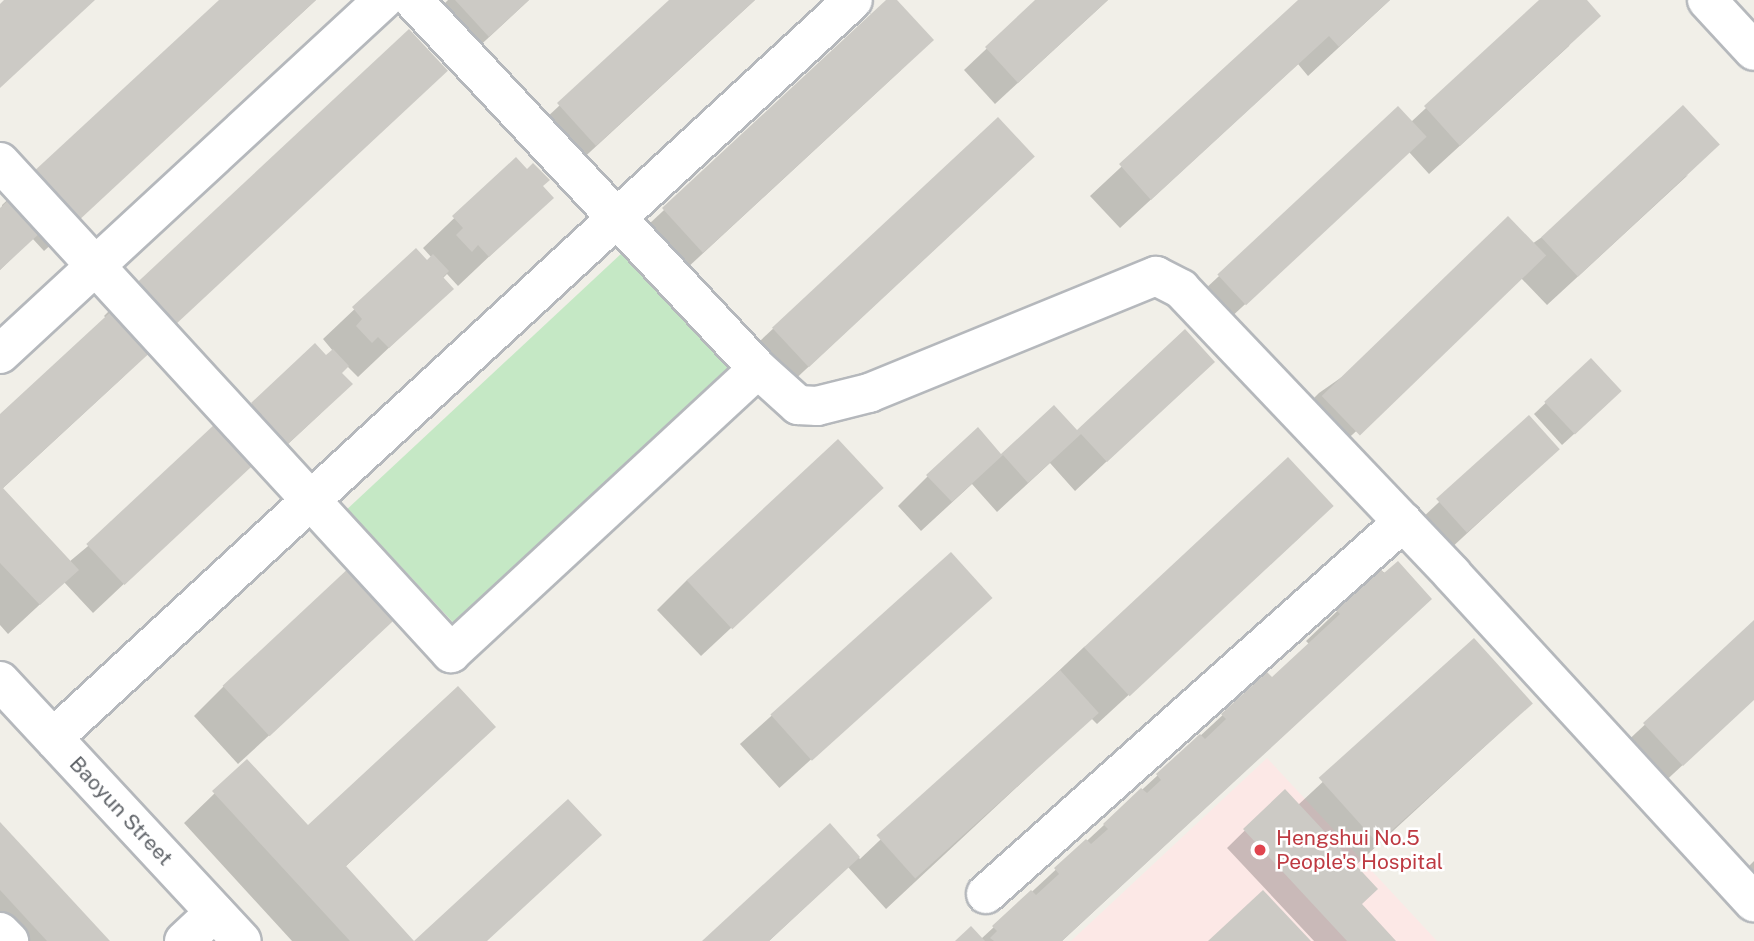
<!DOCTYPE html>
<html>
<head>
<meta charset="utf-8">
<style>
	body { margin:0 }
	#map { position:relative; width:1754px; height:941px; overflow:hidden; background:#f1efe8; font-family:"Public Sans",sans-serif }
	div>[style] { position:absolute }
	[style*='--x'] { left:calc(var(--x)*1px); top:calc(var(--y)*1px); width:calc(var(--w)*1px); rotate:calc(var(--a)*1deg) }
	.medical>* { inset:0; background:#fce8e6 }
	.green>* { inset:0; background:#c5e8c5; transform-origin:0 0 }
	.shadow>* { inset:0; background:#0003; transform-origin:0 0 }
	.building>* { inset:0; background:#cccac5; transform-origin:0 0 }
	.roads { filter:drop-shadow(2px 0 #b5b8bc) drop-shadow(-2px 0 #b5b8bc) drop-shadow(0 2px #b5b8bc) drop-shadow(0 -2px #b5b8bc) }
	.minor>* { height:38px; margin:-19px; padding:0 19px; transform-origin:19px; border-radius:19px; background:#fff }
	.dots>* { width:19px; height:19px; translate:-50% -50%; box-sizing:border-box; border:4px solid #fff; border-radius:50% }
	span { translate:-50% -50%; white-space:nowrap; text-align:center; line-height:1.15; -webkit-text-stroke:5px #fff; paint-order:stroke }
	.street-label { font-size:21px; color:#5f6368 }
	.health-label { font-size:21px; color:#be3a42 }
	.left { translate:0 -50%; text-align:left }
</style>
</head>
<body>
<div id="map">
	<div class="medical">
		<i style="clip-path:polygon(1267px 758px,1437px 941px,1071px 941px)"></i>
	</div>
	<div class="green">
		<i style="left:623px;top:252px;width:161px;height:377px;rotate:47deg"></i>
	</div>
	<div class="shadow">
		<i style="clip-path:polygon(222px 0,316px 0,44px 251px,32px 238px,0 270px,2px 205px)"></i>
		<i style="clip-path:polygon(448px 0,529px 0,458px 66px,422px 26px)"></i>
		<i style="clip-path:polygon(672px 0,755px 0,565px 175px,528px 135px)"></i>
		<i style="clip-path:polygon(889px 0,895px 0,901px 70px,672px 282px,633px 239px)"></i>
		<i style="clip-path:polygon(1038px 0,1108px 0,995px 104px,964px 70px)"></i>
		<i style="clip-path:polygon(1300px 0,1390px 0,1308px 76px,1298px 64px,1120px 228px,1090px 196px)"></i>
		<i style="clip-path:polygon(1542px 0,1585px 0,1569px 46px,1429px 174px,1409px 152px,1214px 333px,1188px 305px,1398px 109px,1411px 122px)"></i>
		<i style="left:998px;top:119px;width:52px;height:350px;rotate:47deg"></i>
		<i style="clip-path:polygon(516px 159px,551px 198px,458px 286px,447px 274px,442px 279px,451px 289px,358px 377px,347px 366px,340px 373px,320px 414px,257px 473px,250px 465px,93px 613px,64px 582px,8px 634px,0 625px,0 416px,106px 318px,104px 316px,134px 286px,150px 345px,122px 378px,2px 489px,69px 562px,222px 434px,252px 404px,333px 351px,323px 339px,416px 251px,427px 262px,432px 258px,423px 248px)"></i>
		<i style="clip-path:polygon(1688px 175px,1547px 305px,1521px 278px,1324px 461px,1289px 423px,1319px 393px,1542px 237px)"></i>
		<i style="clip-path:polygon(1591px 360px,1608px 403px,1562px 445px,1534px 414px)"></i>
		<i style="clip-path:polygon(1213px 362px,1075px 491px,1050px 463px,997px 512px,972px 484px,921px 531px,898px 506px,928px 476px,1001px 456px,1054px 407px,1077px 432px)"></i>
		<i style="clip-path:polygon(1529px 418px,1540px 466px,1449px 550px,1421px 519px)"></i>
		<i style="clip-path:polygon(881px 488px,701px 656px,657px 610px,687px 580px)"></i>
		<i style="clip-path:polygon(1301px 536px,1097px 724px,1091px 718px,886px 909px,848px 867px,769px 941px,705px 941px,829px 826px,860px 859px,1084px 647px)"></i>
		<i style="left:951px;top:554px;width:59px;height:284px;rotate:48deg"></i>
		<i style="clip-path:polygon(1380px 570px,1430px 599px,1062px 941px,957px 941px,981px 939px,1267px 674px,1272px 680px,1310px 645px,1306px 641px)"></i>
		<i style="clip-path:polygon(1754px 623px,1754px 699px,1659px 787px,1622px 746px)"></i>
		<i style="clip-path:polygon(1474px 641px,1508px 725px,1355px 866px,1360px 905px,1394px 941px,1314px 941px,1227px 848px,1285px 791px,1298px 805px)"></i>
		<i style="clip-path:polygon(366px 646px,238px 764px,194px 716px,224px 686px)"></i>
		<i style="clip-path:polygon(494px 727px,345px 867px,412px 941px,292px 941px,184px 823px,247px 762px,307px 827px)"></i>
		<i style="clip-path:polygon(0 825px,108px 941px,5px 941px,0 936px)"></i>
		<i style="clip-path:polygon(1754px 861px,1754px 899px,1736px 879px)"></i>
	</div>
	<div class="building">
		<i style="clip-path:polygon(4px 0,95px 0,0 88px,0 4px)"></i>
		<i style="clip-path:polygon(219px 0,316px 0,76px 223px,31px 174px)"></i>
		<i style="clip-path:polygon(455px 0,529px 0,489px 37px)"></i>
		<i style="clip-path:polygon(669px 0,755px 0,596px 146px,557px 103px)"></i>
		<i style="clip-path:polygon(886px 0,897px 0,934px 40px,703px 253px,662px 208px)"></i>
		<i style="clip-path:polygon(1035px 0,1108px 0,1018px 83px,985px 47px)"></i>
		<i style="clip-path:polygon(1298px 0,1390px 0,1339px 47px,1329px 36px,1151px 200px,1119px 164px)"></i>
		<i style="clip-path:polygon(1539px 0,1587px 0,1601px 16px,1460px 146px,1424px 106px)"></i>
		<i style="left:409px;top:29px;width:57px;height:376px;rotate:47deg"></i>
		<i style="left:1683px;top:105px;width:54px;height:194px;rotate:47deg"></i>
		<i style="left:1398px;top:106px;width:42px;height:247px;rotate:47deg"></i>
		<i style="left:998px;top:117px;width:54px;height:309px;rotate:47deg"></i>
		<i style="clip-path:polygon(516px 157px,527px 169px,533px 163px,550px 180px,543px 186px,554px 198px,489px 257px,478px 245px,472px 252px,456px 235px,463px 228px,452px 216px)"></i>
		<i style="clip-path:polygon(11px 198px,42px 231px,0 270px,0 208px)"></i>
		<i style="left:1508px;top:216px;width:55px;height:259px;rotate:46deg"></i>
		<i style="clip-path:polygon(416px 248px,427px 260px,433px 254px,449px 271px,443px 277px,454px 289px,389px 348px,378px 337px,372px 343px,356px 326px,362px 319px,352px 307px)"></i>
		<i style="clip-path:polygon(117px 306px,155px 348px,3px 488px,79px 570px,40px 605px,0 563px,0 414px)"></i>
		<i style="clip-path:polygon(1185px 329px,1215px 362px,1107px 462px,1081px 434px,1028px 483px,1003px 455px,952px 502px,926px 475px,978px 427px,1001px 454px,1054px 405px,1077px 430px)"></i>
		<i style="clip-path:polygon(315px 343px,326px 355px,333px 349px,349px 366px,342px 373px,353px 384px,288px 444px,277px 432px,270px 438px,255px 421px,262px 415px,251px 403px)"></i>
		<i style="left:1591px;top:358px;width:45px;height:64px;rotate:47deg"></i>
		<i style="left:1529px;top:415px;width:46px;height:125px;rotate:48deg"></i>
		<i style="left:215px;top:424px;width:56px;height:176px;rotate:47deg"></i>
		<i style="left:838px;top:439px;width:67px;height:207px;rotate:47deg"></i>
		<i style="left:1288px;top:457px;width:67px;height:279px;rotate:47deg"></i>
		<i style="left:951px;top:552px;width:62px;height:243px;rotate:48deg"></i>
		<i style="clip-path:polygon(1398px 561px,1432px 599px,1062px 941px,994px 941px,990px 938px,997px 931px,992px 926px,1031px 890px,1036px 895px,1059px 874px,1054px 868px,1086px 839px,1091px 844px,1108px 829px,1103px 824px,1141px 788px,1147px 793px,1161px 780px,1156px 774px,1200px 734px,1205px 739px,1226px 719px,1221px 714px,1267px 672px,1272px 677px,1340px 614px,1335px 609px,1380px 568px,1384px 573px)"></i>
		<i style="left:352px;top:565px;width:69px;height:177px;rotate:47deg"></i>
		<i style="clip-path:polygon(1754px 620px,1754px 700px,1683px 766px,1643px 723px)"></i>
		<i style="left:1474px;top:638px;width:88px;height:209px;rotate:48deg"></i>
		<i style="left:1060px;top:670px;width:58px;height:247px;rotate:48deg"></i>
		<i style="clip-path:polygon(458px 686px,496px 727px,346px 866px,414px 941px,568px 799px,602px 835px,487px 941px,350px 941px,212px 791px,247px 759px,308px 825px)"></i>
		<i style="clip-path:polygon(1285px 789px,1378px 889px,1362px 904px,1396px 941px,1347px 941px,1243px 829px)"></i>
		<i style="clip-path:polygon(0 822px,110px 941px,47px 941px,0 890px)"></i>
		<i style="clip-path:polygon(830px 823px,860px 857px,769px 941px,702px 941px)"></i>
		<i style="clip-path:polygon(1263px 890px,1311px 941px,1208px 941px)"></i>
		<i style="clip-path:polygon(971px 926px,985px 941px,955px 941px)"></i>
	</div>
	<div class="roads">
		<div class="minor">
			<i style="--x:413;--y:0;--w:505;--a:46.93"></i>
			<i style="--x:758;--y:369;--w:54;--a:42"></i>
			<i style="--x:798;--y:405;--w:19;--a:3"></i>
			<i style="--x:817;--y:406;--w:54;--a:-14"></i>
			<i style="--x:869;--y:393;--w:310;--a:-22.2"></i>
			<i style="--x:1156;--y:276;--w:28;--a:27"></i>
			<i style="--x:1181;--y:289;--w:393;--a:46.4"></i>
			<i style="--x:1452;--y:574;--w:446;--a:47.4"></i>
			<i style="--x:1707;--y:0;--w:69;--a:47.3"></i>
			<i style="--x:0;--y:162;--w:667;--a:47.43"></i>
			<i style="--x:451;--y:653;--w:418;--a:-42.8"></i>
			<i style="--x:0;--y:354;--w:522;--a:-42.75"></i>
			<i style="--x:0;--y:681;--w:355;--a:47.1"></i>
			<i style="--x:53;--y:738;--w:1088;--a:-42.69"></i>
			<i style="--x:986;--y:894;--w:559;--a:-41.74"></i>
			<i style="--x:0;--y:932;--w:13;--a:45"></i>
			<i style="--x:184;--y:941;--w:42;--a:-43.1"></i>
		</div>
	</div>
	<div class="dots">
		<i style="left:1260px;top:850px;background:#e0444e"></i>
	</div>
	<div class="street-label">
		<span style="left:121px;top:811px;rotate:47deg">Baoyun Street</span>
	</div>
	<div class="health-label">
		<span class="left" style="left:1276px;top:850px">Hengshui No.5<br>People's Hospital</span>
	</div>
</div>
</body>
</html>
